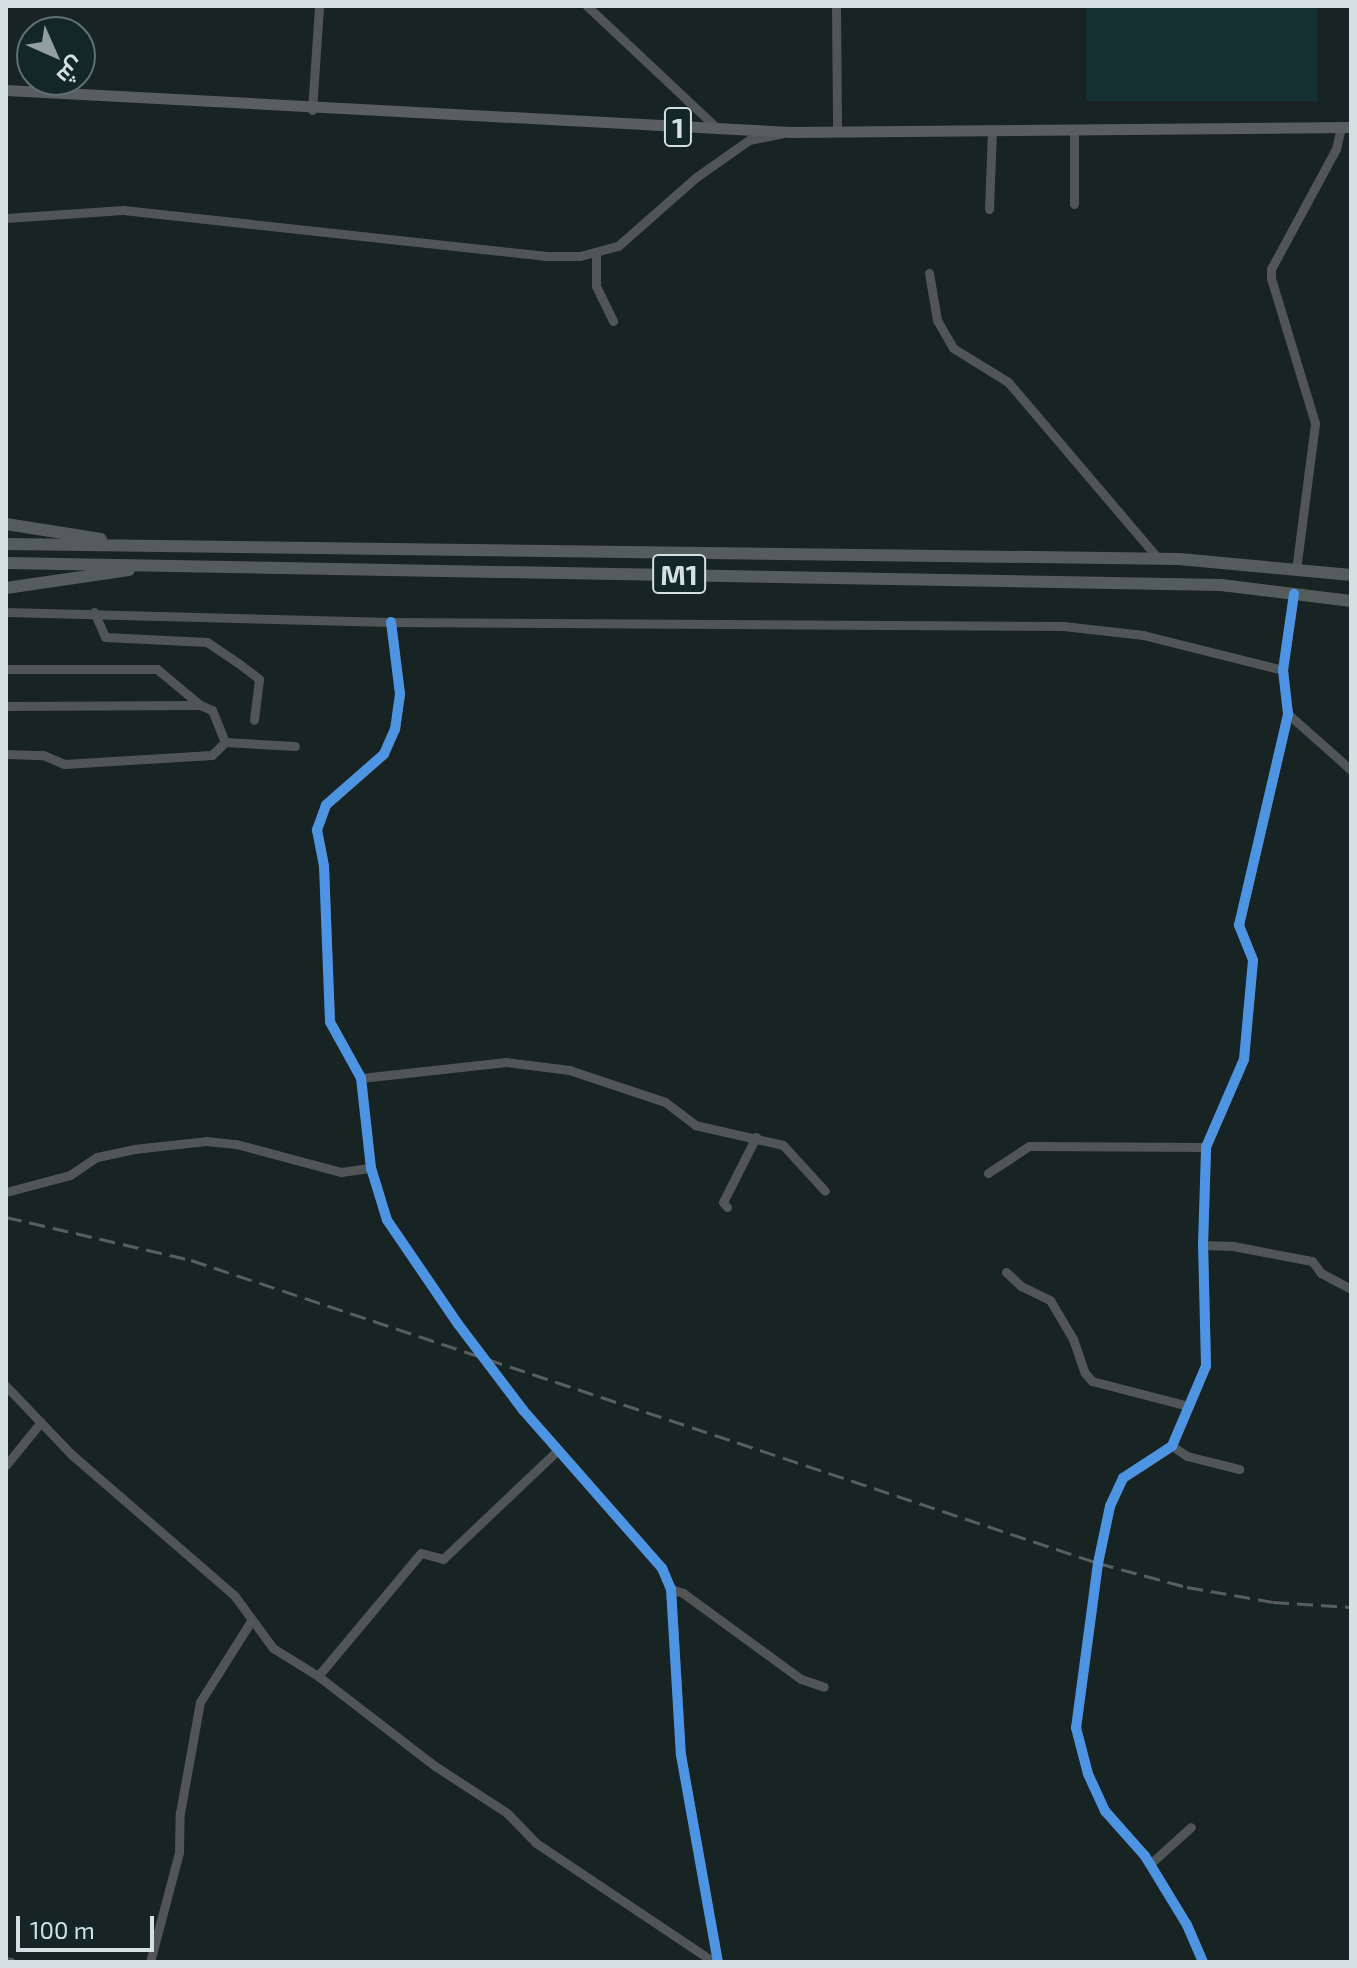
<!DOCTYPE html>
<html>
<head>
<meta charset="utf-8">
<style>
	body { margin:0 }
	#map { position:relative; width:1357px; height:1968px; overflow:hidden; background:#182324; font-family:"Exo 2",Cairo,sans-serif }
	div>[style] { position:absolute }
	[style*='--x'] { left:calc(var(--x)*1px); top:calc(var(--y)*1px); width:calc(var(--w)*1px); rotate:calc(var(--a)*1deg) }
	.built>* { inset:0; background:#153032; transform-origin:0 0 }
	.minor>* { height:9px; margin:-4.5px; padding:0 4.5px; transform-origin:4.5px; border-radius:4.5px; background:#515555 }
	.major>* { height:11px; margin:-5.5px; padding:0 5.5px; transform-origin:5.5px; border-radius:5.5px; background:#595e60 }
	.highway>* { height:12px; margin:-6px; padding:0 6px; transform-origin:6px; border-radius:6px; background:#555c5c }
	.rail>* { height:3px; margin-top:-1.5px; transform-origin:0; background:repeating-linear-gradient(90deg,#585d5d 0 16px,transparent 0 24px) }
	.cycleway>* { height:10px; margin:-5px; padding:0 5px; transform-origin:5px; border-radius:5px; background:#4d94e3 }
	span { translate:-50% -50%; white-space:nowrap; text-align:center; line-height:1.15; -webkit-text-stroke:8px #142728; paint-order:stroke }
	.shield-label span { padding:2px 6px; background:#142728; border:2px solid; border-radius:6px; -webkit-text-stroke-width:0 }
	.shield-label { font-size:28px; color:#d4e0e1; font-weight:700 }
	.frame { position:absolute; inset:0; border:8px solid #d4e0e1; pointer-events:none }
	.north { position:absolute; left:16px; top:16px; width:80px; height:80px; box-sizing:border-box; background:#142728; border:2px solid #617172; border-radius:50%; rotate:135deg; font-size:22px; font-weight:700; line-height:32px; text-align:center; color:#d4e0e1 }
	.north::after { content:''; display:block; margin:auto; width:28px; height:36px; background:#929e9f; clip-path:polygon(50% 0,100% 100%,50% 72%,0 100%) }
	.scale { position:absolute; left:16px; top:1916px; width:138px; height:36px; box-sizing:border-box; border:4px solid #d4e0e1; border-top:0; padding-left:10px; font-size:24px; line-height:28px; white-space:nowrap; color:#d4e0e1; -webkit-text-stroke:6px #142728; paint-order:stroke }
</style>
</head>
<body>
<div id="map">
	<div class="built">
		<i style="left:1086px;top:6px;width:231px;height:95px"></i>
	</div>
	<div class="minor">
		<i style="--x:587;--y:6;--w:180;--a:43.2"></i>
		<i style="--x:836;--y:6;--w:126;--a:89.5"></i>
		<i style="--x:312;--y:110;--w:104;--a:-86.1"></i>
		<i style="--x:1074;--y:130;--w:74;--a:90"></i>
		<i style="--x:989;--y:209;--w:79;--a:-87.8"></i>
		<i style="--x:6;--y:218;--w:117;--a:-3.9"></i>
		<i style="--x:123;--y:210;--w:424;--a:6.2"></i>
		<i style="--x:545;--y:256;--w:35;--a:0"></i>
		<i style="--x:580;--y:256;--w:39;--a:-15"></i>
		<i style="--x:618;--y:246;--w:103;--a:-41.4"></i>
		<i style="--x:695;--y:178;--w:66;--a:-35.1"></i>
		<i style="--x:749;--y:140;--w:32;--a:-11"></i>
		<i style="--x:596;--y:252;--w:34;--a:90"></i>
		<i style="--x:596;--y:286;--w:39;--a:64"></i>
		<i style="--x:929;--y:273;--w:48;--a:80.3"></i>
		<i style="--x:937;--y:320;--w:32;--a:60"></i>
		<i style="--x:953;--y:348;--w:65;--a:31.7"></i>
		<i style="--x:1008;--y:382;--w:231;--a:49.6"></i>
		<i style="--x:1296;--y:570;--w:148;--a:-82.6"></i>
		<i style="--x:1315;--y:423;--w:152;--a:-106.9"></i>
		<i style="--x:1271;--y:278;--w:9;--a:-90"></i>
		<i style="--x:1271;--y:269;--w:136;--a:-61.6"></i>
		<i style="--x:1336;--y:149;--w:23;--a:-77"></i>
		<i style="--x:6;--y:612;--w:385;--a:1.5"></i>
		<i style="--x:391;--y:622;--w:672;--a:0.34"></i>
		<i style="--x:1063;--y:626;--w:81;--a:6.4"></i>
		<i style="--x:1143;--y:635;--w:144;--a:14"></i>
		<i style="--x:94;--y:612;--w:27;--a:66"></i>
		<i style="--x:105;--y:637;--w:102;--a:2.8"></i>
		<i style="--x:207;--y:642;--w:37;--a:34"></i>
		<i style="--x:238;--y:663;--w:26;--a:37"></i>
		<i style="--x:259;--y:679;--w:41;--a:97"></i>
		<i style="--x:391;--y:622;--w:73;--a:82.9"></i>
		<i style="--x:400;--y:694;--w:35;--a:98"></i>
		<i style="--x:395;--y:729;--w:27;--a:114"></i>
		<i style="--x:384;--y:754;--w:77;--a:138.7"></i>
		<i style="--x:326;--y:805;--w:27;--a:110"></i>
		<i style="--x:317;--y:830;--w:37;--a:79"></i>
		<i style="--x:324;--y:866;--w:156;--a:87.8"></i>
		<i style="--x:330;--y:1022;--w:64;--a:61"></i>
		<i style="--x:361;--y:1078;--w:91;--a:83.7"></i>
		<i style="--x:371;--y:1168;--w:54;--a:72.9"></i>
		<i style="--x:387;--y:1220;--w:126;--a:55.7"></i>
		<i style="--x:458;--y:1324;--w:108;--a:52.9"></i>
		<i style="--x:523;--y:1410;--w:210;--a:48.7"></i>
		<i style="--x:662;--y:1568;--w:23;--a:67"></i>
		<i style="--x:671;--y:1589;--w:166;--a:86.6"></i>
		<i style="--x:681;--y:1755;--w:210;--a:79.9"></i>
		<i style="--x:6;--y:669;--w:151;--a:0"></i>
		<i style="--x:157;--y:669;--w:56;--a:39.9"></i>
		<i style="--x:200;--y:705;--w:13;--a:23"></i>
		<i style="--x:212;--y:710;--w:35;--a:68"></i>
		<i style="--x:225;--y:742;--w:70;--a:3.3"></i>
		<i style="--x:6;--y:706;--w:194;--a:-0.3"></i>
		<i style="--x:1288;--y:714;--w:84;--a:41.6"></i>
		<i style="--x:6;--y:754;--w:37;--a:2"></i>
		<i style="--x:43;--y:755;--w:23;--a:23"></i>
		<i style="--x:64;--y:764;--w:148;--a:-3.5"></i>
		<i style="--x:212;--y:755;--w:18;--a:-45"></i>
		<i style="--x:361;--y:1078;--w:146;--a:-6.3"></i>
		<i style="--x:506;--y:1062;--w:64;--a:7.2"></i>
		<i style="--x:569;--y:1070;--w:101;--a:18.4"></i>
		<i style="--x:665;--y:1102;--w:38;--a:37"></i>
		<i style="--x:695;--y:1125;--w:90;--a:12.8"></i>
		<i style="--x:783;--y:1145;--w:62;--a:47.6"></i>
		<i style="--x:988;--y:1173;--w:49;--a:-33.4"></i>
		<i style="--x:1029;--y:1146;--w:177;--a:0.3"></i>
		<i style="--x:6;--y:1192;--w:66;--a:-14.9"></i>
		<i style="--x:70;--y:1175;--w:32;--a:-34"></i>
		<i style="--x:97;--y:1157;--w:38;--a:-12"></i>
		<i style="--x:134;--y:1149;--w:72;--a:-6.3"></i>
		<i style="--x:206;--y:1141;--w:30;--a:6"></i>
		<i style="--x:236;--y:1144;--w:109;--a:14.9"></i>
		<i style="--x:341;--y:1172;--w:30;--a:-8"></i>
		<i style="--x:727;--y:1207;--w:6;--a:-129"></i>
		<i style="--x:723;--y:1202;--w:73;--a:-63.1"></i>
		<i style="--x:1203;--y:1245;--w:30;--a:2"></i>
		<i style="--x:1233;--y:1246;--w:80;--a:10.8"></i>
		<i style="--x:1312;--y:1261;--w:15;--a:53"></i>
		<i style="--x:1321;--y:1273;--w:34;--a:28"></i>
		<i style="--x:1006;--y:1272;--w:21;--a:43"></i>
		<i style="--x:1021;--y:1286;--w:32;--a:26"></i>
		<i style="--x:1050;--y:1300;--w:45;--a:59.5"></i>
		<i style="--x:1073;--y:1339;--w:36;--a:71"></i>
		<i style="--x:1085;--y:1373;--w:11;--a:49"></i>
		<i style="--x:1092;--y:1381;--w:100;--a:14.5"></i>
		<i style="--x:6;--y:1386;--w:94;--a:46.3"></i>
		<i style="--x:71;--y:1454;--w:216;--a:40.9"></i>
		<i style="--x:234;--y:1595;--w:66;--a:53.7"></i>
		<i style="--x:273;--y:1648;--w:53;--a:31.9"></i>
		<i style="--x:318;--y:1676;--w:148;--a:37.6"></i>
		<i style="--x:435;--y:1766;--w:86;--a:33.1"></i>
		<i style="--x:507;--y:1813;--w:42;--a:46"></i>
		<i style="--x:536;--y:1843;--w:214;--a:33.8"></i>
		<i style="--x:1172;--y:1446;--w:18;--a:34"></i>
		<i style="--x:1187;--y:1456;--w:54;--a:14"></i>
		<i style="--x:6;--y:1465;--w:55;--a:-50.9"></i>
		<i style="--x:671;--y:1589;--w:13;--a:18"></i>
		<i style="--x:683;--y:1593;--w:146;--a:36.1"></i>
		<i style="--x:801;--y:1679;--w:24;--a:19"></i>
		<i style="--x:318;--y:1676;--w:160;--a:-50.1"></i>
		<i style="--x:421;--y:1553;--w:23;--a:15"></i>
		<i style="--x:443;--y:1559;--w:158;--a:-43.5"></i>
		<i style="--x:1150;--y:1864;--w:55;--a:-42.1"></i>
		<i style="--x:6;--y:1961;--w:5;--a:11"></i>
		<i style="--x:150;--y:1962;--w:114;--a:-75.2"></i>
		<i style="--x:179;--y:1852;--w:39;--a:-89"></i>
		<i style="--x:180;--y:1813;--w:113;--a:-79.8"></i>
		<i style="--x:200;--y:1702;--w:96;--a:-57.8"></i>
		<i style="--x:1203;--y:1962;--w:40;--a:-113.4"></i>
		<i style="--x:1187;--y:1925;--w:81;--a:-121.3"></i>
		<i style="--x:1145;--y:1856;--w:60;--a:-131.6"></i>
		<i style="--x:1105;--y:1811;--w:41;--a:-114.7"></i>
		<i style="--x:1088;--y:1774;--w:48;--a:-104.6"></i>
		<i style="--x:1076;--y:1728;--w:166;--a:-82.4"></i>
		<i style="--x:1098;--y:1563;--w:58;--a:-78.1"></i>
		<i style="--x:1110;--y:1506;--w:31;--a:-65"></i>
		<i style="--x:1123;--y:1478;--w:59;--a:-33.1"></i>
		<i style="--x:1172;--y:1446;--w:87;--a:-67"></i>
		<i style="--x:1206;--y:1366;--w:121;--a:-91.4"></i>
		<i style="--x:1203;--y:1245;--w:98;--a:-88.2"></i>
		<i style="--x:1206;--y:1147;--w:96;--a:-66.6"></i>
		<i style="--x:1244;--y:1059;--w:99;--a:-84.8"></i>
		<i style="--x:1253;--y:960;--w:38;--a:-112"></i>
		<i style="--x:1239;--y:925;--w:217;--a:-76.9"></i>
		<i style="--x:1288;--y:714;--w:44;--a:-96.5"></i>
		<i style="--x:1283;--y:670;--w:77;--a:-81.8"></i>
	</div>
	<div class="major">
		<i style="--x:6;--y:90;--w:786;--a:3.06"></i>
		<i style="--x:791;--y:132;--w:560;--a:-0.51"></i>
	</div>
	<div class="highway">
		<i style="--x:6;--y:524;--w:96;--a:9"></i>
		<i style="--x:6;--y:544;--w:1173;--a:0.73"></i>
		<i style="--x:1179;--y:559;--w:173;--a:5.3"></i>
		<i style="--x:6;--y:563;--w:1215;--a:1.04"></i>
		<i style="--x:1221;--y:585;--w:131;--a:7"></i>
		<i style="--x:6;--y:588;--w:124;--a:-8.3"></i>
	</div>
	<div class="rail">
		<i style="--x:6;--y:1217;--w:190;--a:13.1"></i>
		<i style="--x:191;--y:1260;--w:956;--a:18.47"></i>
		<i style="--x:1098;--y:1563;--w:92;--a:15.1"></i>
		<i style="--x:1187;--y:1587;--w:87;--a:9.9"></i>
		<i style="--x:1273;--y:1602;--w:78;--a:3.7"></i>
	</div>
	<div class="cycleway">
		<i style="--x:391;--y:622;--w:73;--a:82.9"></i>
		<i style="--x:400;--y:694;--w:35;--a:98"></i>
		<i style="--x:395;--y:729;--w:27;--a:114"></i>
		<i style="--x:384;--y:754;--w:77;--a:138.7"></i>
		<i style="--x:326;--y:805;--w:27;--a:110"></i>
		<i style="--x:317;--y:830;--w:37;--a:79"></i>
		<i style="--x:324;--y:866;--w:156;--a:87.8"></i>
		<i style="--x:330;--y:1022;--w:64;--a:61"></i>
		<i style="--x:361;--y:1078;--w:91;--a:83.7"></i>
		<i style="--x:371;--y:1168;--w:54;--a:72.9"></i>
		<i style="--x:387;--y:1220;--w:126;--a:55.7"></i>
		<i style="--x:458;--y:1324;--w:108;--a:52.9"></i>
		<i style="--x:523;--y:1410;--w:210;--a:48.7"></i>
		<i style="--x:662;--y:1568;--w:23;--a:67"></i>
		<i style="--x:671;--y:1589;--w:166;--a:86.6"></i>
		<i style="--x:681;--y:1755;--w:210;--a:79.9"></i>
		<i style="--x:1203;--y:1962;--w:40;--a:-113.4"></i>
		<i style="--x:1187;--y:1925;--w:81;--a:-121.3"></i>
		<i style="--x:1145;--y:1856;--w:60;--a:-131.6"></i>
		<i style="--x:1105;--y:1811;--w:41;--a:-114.7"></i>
		<i style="--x:1088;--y:1774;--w:48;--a:-104.6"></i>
		<i style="--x:1076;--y:1728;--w:166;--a:-82.4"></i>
		<i style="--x:1098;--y:1563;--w:58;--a:-78.1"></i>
		<i style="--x:1110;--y:1506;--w:31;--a:-65"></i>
		<i style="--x:1123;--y:1478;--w:59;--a:-33.1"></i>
		<i style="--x:1172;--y:1446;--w:87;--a:-67"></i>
		<i style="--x:1206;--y:1366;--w:121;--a:-91.4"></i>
		<i style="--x:1203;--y:1245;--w:98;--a:-88.2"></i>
		<i style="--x:1206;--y:1147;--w:96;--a:-66.6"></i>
		<i style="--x:1244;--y:1059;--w:99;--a:-84.8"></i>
		<i style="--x:1253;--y:960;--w:38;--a:-112"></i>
		<i style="--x:1239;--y:925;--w:217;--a:-76.9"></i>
		<i style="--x:1288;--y:714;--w:44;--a:-96.5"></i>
		<i style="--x:1283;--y:670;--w:77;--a:-81.8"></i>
	</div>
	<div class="shield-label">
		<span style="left:678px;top:127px">1</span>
		<span style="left:679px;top:574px">M1</span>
	</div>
	<div class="frame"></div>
	<div class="north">ش</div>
	<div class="scale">100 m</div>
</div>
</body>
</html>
